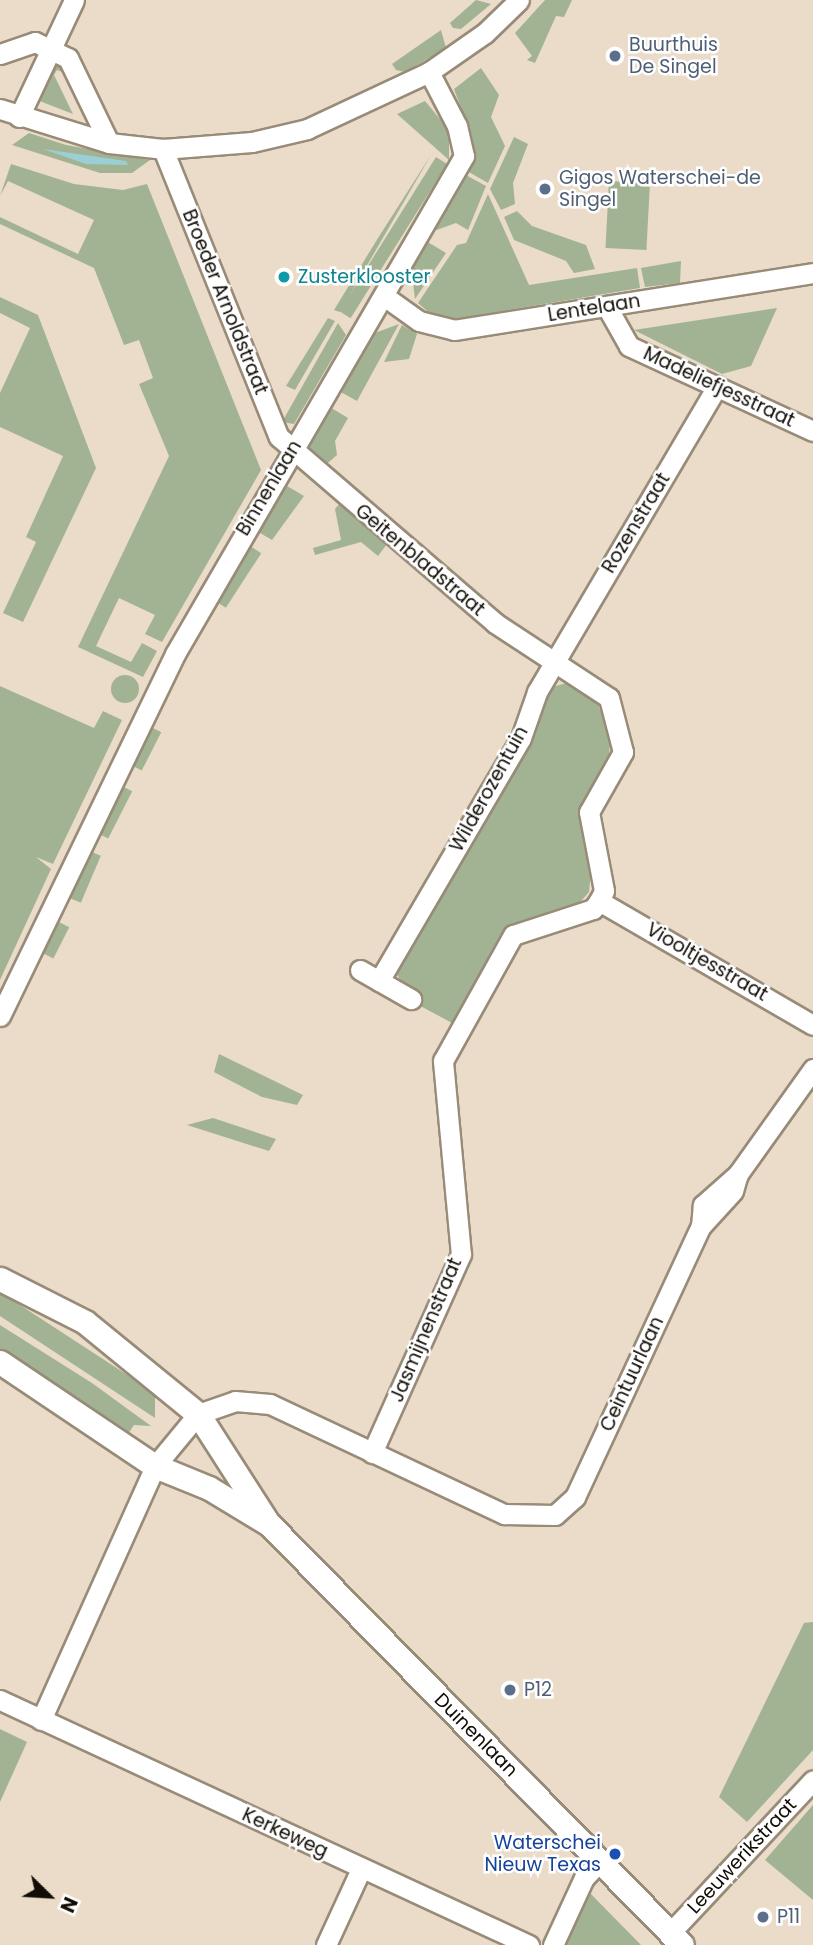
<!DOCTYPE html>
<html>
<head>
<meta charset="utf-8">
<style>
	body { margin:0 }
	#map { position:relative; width:813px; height:1945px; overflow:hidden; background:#eadcc8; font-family:Poppins,sans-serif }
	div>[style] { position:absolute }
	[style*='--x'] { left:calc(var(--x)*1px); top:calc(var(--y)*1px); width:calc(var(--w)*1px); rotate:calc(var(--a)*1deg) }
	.green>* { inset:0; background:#a2b393; transform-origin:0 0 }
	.round { border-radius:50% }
	.water>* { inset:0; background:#9ad0d3 }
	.roads { filter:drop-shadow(2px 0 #988b78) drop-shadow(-2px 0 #988b78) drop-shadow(0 2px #988b78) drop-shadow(0 -2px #988b78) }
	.minor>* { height:19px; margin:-9.5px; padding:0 9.5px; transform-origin:9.5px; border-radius:9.5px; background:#fff }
	.tertiary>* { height:23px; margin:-11.5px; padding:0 11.5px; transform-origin:11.5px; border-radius:11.5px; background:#fff }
	.dots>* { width:19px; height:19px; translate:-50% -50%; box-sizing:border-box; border:4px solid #fff; border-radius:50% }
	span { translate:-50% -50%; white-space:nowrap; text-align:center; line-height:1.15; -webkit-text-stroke:5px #fff; paint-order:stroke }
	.service-label { font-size:19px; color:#4e5e75 }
	.left { translate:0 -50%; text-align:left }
	.culture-label { font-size:19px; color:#0d838f }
	.street-label { font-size:19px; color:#110d06 }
	.transit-label { font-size:19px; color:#164399 }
	.right { translate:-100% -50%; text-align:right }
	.north { position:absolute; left:14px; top:1861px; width:70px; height:70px; -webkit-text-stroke:5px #fff; paint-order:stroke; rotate:114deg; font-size:19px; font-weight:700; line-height:28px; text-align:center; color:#110d06 }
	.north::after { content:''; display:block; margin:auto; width:24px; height:32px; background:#110d06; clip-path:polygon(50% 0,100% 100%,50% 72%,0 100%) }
</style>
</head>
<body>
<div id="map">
	<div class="green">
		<i style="clip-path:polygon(476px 0,491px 4px,461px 29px,453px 28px,450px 23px)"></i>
		<i style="clip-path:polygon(545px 0,572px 0,564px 17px,556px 16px,535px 63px,527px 60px,532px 56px,515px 33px)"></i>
		<i style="clip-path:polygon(441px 30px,446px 48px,405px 72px,396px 70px,392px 64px)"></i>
		<i style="clip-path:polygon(54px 63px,70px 75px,57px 70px,54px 75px,73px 114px,37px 100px)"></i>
		<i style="clip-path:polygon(481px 68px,499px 95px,491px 117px,505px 146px,488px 183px,467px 171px,472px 137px,454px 89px)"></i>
		<i style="clip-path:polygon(425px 101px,449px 130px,449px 160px,397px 114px)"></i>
		<i style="clip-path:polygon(29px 133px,66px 145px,150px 160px,132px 173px,100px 173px,12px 145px)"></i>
		<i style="clip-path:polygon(514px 137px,528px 144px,513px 183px,515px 204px,501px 210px,490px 189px)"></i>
		<i style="clip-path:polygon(431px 155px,340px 312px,334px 310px,378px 238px)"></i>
		<i style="left:436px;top:157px;width:13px;height:182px;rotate:32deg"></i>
		<i style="clip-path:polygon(11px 164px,74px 184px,123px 190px,147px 184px,261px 470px,162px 642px,145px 634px,155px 615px,119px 598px,96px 646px,131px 662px,142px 643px,157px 651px,143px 677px,78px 647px,169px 456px,139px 384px,153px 378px,139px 340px,124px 345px,94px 268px,0 224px,0 217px,78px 254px,94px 220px,8px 181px,0 196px)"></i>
		<i style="clip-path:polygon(464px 174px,486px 186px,468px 230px,456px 223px,431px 232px)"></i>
		<i style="left:609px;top:181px;width:41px;height:67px;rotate:3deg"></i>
		<i style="clip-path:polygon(488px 194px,529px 285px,637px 268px,640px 288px,454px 319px,434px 317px,418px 303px,457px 245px,466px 243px)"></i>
		<i style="clip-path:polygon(517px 211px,532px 226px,586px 245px,595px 269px,574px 273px,566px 261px,514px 240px,504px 217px)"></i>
		<i style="clip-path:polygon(426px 241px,446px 253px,415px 299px,411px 267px)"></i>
		<i style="clip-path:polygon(681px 261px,680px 283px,645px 287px,641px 268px)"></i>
		<i style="clip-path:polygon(0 297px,38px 315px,96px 468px,23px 622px,3px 613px,36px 542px,26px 537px,63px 456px,0 427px,0 393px,30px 328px,0 313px)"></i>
		<i style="clip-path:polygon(777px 308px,751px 366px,722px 374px,634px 330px)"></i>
		<i style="clip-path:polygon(328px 318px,335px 321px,295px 390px,286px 386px)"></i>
		<i style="clip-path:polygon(338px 323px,346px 335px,294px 424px,282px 422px)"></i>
		<i style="clip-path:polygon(399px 324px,357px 401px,337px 390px,372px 334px)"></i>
		<i style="clip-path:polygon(402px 325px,417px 334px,409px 359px,384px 362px)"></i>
		<i style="clip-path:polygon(328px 406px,348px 418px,335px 441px,337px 455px,322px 468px,308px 444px)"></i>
		<i style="clip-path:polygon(282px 483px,304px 496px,272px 540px,255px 530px)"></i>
		<i style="clip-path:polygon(341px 502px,387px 544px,378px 556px,361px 542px,315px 555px,313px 548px,341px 540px,335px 509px)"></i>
		<i style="left:247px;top:544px;width:17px;height:65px;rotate:33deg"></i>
		<i class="round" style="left:111px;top:675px;width:28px;height:28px"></i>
		<i style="clip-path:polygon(574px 681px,597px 702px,611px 737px,608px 762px,580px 813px,592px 860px,589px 892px,576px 907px,505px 936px,452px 1023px,413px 1002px,395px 971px,545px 689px)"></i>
		<i style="clip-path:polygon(0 686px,94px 728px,103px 711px,122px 720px,53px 864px,36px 857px,51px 869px,0 980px)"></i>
		<i style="left:147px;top:725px;width:16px;height:43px;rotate:27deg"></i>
		<i style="left:118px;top:784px;width:16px;height:53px;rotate:27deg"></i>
		<i style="left:87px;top:850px;width:15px;height:51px;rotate:23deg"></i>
		<i style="left:55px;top:920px;width:16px;height:35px;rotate:27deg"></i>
		<i style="clip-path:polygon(219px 1054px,303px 1095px,297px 1105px,262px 1097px,214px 1072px)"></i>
		<i style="clip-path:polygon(213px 1118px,276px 1139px,269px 1151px,187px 1125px)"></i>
		<i style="clip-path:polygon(0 1292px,155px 1393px,155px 1418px,0 1316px)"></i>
		<i style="clip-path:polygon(0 1325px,92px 1383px,151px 1426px,134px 1425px,128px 1434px,0 1349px)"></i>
		<i style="clip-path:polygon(813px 1622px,813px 1750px,747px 1822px,719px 1797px,804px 1623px)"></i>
		<i style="clip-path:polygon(0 1729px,27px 1742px,0 1802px)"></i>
		<i style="clip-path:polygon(813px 1805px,813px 1900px,765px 1860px)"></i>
		<i style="clip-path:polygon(588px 1891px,641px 1945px,566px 1945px,564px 1932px)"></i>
	</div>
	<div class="water">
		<i style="clip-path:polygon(43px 149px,126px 161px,128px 165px,86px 164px)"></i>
	</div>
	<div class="roads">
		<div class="minor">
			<i style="--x:0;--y:54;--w:37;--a:-19"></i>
			<i style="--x:35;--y:42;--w:37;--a:26"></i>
			<i style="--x:68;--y:58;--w:94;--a:64.2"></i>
			<i style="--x:0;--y:109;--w:114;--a:17.3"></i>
			<i style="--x:109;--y:143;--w:54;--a:6.3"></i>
			<i style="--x:163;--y:149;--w:89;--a:-4.5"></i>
			<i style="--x:252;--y:142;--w:57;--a:-13.3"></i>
			<i style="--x:307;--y:129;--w:135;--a:-25"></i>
			<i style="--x:429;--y:72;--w:68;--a:-34.9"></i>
			<i style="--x:485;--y:33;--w:47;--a:-44.1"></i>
			<i style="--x:19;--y:117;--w:129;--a:-64.8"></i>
			<i style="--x:163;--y:149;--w:310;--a:68.1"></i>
			<i style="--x:279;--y:437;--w:285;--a:40.7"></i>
			<i style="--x:495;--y:623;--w:136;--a:33.3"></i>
			<i style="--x:609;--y:698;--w:56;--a:75.5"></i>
			<i style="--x:623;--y:752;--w:69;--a:119.5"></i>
			<i style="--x:589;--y:812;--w:80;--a:79.2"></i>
			<i style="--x:604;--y:891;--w:11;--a:117"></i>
			<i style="--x:599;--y:901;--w:10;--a:127"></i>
			<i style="--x:593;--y:909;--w:84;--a:162"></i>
			<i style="--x:513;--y:935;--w:144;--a:119.1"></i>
			<i style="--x:443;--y:1061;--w:194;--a:84.7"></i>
			<i style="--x:461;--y:1254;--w:218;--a:114.1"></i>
			<i style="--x:384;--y:296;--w:43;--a:35.5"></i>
			<i style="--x:419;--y:321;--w:36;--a:14"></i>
			<i style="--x:454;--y:330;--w:363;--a:-9"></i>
			<i style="--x:607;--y:307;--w:45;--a:60.6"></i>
			<i style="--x:629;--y:346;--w:203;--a:24.8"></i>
			<i style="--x:599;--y:901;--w:247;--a:30.1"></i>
			<i style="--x:360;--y:970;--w:59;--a:29.6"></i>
			<i style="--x:379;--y:981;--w:281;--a:-59.7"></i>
			<i style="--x:521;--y:738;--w:49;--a:-70.8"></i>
			<i style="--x:537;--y:692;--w:355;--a:-59.5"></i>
			<i style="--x:0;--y:1016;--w:402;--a:-64.2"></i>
			<i style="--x:175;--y:654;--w:576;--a:-59.87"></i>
			<i style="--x:464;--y:156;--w:31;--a:-103"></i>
			<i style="--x:457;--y:126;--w:61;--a:-117.4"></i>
			<i style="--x:701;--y:1226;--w:47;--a:-47.6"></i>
			<i style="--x:733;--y:1191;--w:18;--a:-74"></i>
			<i style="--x:738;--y:1174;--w:129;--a:-54.5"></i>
			<i style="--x:0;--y:1700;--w:583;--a:24.85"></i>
			<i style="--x:41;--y:1720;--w:278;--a:-65.8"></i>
			<i style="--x:155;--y:1466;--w:67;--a:-50.4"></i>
			<i style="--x:198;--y:1414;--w:39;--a:-19"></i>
			<i style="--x:235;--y:1401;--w:35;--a:5"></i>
			<i style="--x:270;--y:1404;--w:259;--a:25.2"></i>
			<i style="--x:504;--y:1514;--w:51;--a:1.1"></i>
			<i style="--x:555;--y:1515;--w:27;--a:-42"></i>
			<i style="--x:575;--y:1497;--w:299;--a:-65.1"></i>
			<i style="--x:701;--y:1226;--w:21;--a:-85"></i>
			<i style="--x:703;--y:1205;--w:47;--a:-41.5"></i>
			<i style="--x:670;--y:1933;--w:209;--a:-46.9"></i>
			<i style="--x:326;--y:1945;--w:84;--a:-65.3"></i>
			<i style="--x:553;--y:1945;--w:74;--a:-65.2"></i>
			<i style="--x:584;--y:1878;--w:23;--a:-47"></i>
		</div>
		<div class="tertiary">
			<i style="--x:0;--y:1279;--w:95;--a:26.8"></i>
			<i style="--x:85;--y:1322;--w:146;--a:39.2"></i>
			<i style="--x:198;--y:1414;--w:126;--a:57.3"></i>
			<i style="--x:0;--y:1362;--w:187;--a:33.9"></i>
			<i style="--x:155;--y:1466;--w:58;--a:22.2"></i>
			<i style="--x:209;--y:1488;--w:71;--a:31.2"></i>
			<i style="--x:270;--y:1525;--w:588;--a:45.55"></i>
		</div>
	</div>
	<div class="dots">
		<i style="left:615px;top:56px;background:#5c6f8a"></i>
		<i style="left:545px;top:189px;background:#5c6f8a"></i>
		<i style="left:284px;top:277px;background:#0f9aa8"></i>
		<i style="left:510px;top:1690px;background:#5c6f8a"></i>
		<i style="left:615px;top:1854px;background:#1a4fb4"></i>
		<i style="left:763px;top:1917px;background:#5c6f8a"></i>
	</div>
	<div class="service-label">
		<span class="left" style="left:629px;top:56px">Buurthuis<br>De Singel</span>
		<span class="left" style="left:559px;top:189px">Gigos Waterschei-de<br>Singel</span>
		<span class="left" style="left:524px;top:1690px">P12</span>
		<span class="left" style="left:777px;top:1917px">P11</span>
	</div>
	<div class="culture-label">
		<span class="left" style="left:298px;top:277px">Zusterklooster</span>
	</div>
	<div class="street-label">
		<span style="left:225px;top:302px;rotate:68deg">Broeder Arnoldstraat</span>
		<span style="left:594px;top:308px;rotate:-9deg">Lentelaan</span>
		<span style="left:719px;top:387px;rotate:25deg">Madeliefjesstraat</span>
		<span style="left:269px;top:488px;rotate:-59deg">Binnenlaan</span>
		<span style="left:636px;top:523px;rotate:-59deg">Rozenstraat</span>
		<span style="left:420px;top:560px;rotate:40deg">Geitenbladstraat</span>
		<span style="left:489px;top:789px;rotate:-61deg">Wilderozentuin</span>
		<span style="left:707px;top:962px;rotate:30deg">Viooltjesstraat</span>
		<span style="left:426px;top:1330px;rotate:-67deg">Jasmijnenstraat</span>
		<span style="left:632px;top:1374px;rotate:-65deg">Ceintuurlaan</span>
		<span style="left:476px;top:1735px;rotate:45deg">Duinenlaan</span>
		<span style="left:285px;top:1833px;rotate:25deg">Kerkeweg</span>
		<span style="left:742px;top:1856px;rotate:-47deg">Leeuwerikstraat</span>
	</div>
	<div class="transit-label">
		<span class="right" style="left:601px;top:1854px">Waterschei<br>Nieuw Texas</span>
	</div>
	<div class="north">N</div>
</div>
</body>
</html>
